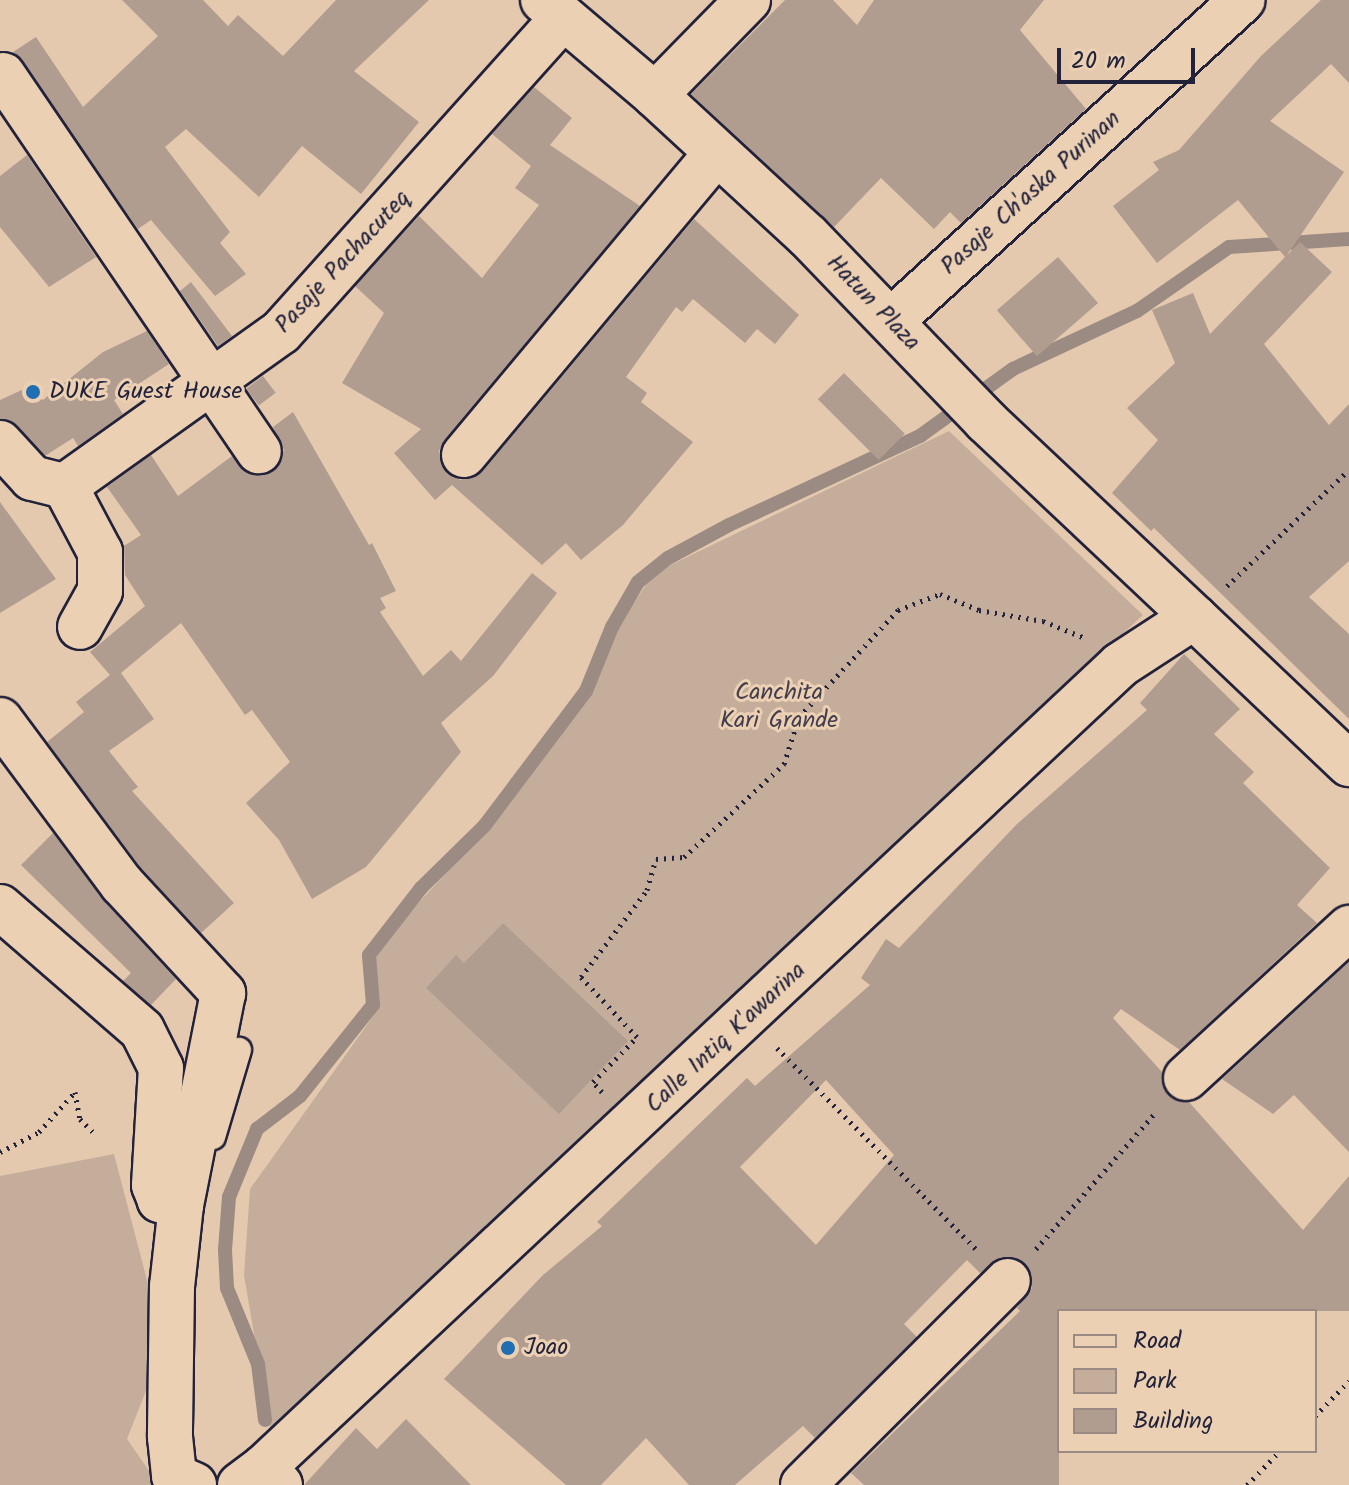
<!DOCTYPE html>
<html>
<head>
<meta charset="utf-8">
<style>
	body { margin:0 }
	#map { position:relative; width:1349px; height:1485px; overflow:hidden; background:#e4c9ae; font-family:Kalam,sans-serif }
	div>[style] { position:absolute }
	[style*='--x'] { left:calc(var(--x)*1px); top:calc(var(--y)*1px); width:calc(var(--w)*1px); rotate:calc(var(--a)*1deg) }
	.green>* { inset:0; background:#c4ae9b }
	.stream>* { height:14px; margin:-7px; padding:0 7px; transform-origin:7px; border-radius:7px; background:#9c8b83 }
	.building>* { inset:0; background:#b19d90; transform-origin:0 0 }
	.path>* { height:5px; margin-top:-2.5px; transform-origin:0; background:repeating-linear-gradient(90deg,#22223b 0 2px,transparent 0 8px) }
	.roads { filter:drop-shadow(2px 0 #22223b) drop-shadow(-2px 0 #22223b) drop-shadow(0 2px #22223b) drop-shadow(0 -2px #22223b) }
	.lane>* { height:24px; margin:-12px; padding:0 12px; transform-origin:12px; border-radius:12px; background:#ecd0b3 }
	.street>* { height:44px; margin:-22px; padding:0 22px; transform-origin:22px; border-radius:22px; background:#ecd0b3 }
	.secondary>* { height:44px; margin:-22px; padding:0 22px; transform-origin:22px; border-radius:22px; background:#ecd0b3 }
	.dots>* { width:22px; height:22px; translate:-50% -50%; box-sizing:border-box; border:4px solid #ecd0b3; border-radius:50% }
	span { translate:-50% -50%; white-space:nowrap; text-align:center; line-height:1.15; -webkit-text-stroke:6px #ecd0b3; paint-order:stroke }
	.street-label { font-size:24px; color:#22223b }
	.poi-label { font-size:24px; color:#22223b }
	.left { translate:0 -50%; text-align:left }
	.park-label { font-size:24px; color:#423e4e }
	.legend { position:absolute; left:1057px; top:1309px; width:260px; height:144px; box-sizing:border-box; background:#ecd0b3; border:2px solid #9b8a83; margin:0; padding:10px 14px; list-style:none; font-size:24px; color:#22223b }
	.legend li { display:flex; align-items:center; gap:16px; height:40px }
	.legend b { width:40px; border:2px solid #9b8a83 }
	.scale { position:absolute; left:1057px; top:48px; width:138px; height:36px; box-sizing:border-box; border:4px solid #22223b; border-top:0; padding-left:10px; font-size:24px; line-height:28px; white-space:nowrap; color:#22223b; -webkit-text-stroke:6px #ecd0b3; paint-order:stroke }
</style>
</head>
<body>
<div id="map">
	<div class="green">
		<i style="clip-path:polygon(949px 431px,1143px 615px,270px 1430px,244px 1275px,250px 1189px,379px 1008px,369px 967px,408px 914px,481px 836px,586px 694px,612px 635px,654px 573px)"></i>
		<i style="clip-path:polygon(114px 1154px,164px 1345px,127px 1439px,159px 1485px,0 1485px,0 1176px)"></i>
	</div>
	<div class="stream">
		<i style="--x:265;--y:1420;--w:56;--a:-97.1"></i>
		<i style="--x:258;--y:1364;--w:82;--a:-112.2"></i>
		<i style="--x:227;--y:1288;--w:38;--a:-93"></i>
		<i style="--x:225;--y:1250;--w:53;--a:-85.7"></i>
		<i style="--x:229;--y:1197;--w:74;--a:-67.6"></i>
		<i style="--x:257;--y:1129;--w:54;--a:-37.5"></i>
		<i style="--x:300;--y:1096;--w:117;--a:-51.3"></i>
		<i style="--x:373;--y:1005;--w:50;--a:-94.6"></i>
		<i style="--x:369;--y:955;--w:85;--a:-52.2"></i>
		<i style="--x:421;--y:888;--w:90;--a:-44.5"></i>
		<i style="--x:485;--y:825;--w:168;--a:-53"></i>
		<i style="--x:586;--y:691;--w:69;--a:-67.9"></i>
		<i style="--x:612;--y:627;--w:52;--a:-60"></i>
		<i style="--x:638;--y:582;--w:38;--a:-39"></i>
		<i style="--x:668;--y:558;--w:69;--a:-28.4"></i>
		<i style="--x:729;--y:525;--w:211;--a:-25"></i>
		<i style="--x:920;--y:436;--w:115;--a:-35.8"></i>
		<i style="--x:1013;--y:369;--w:137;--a:-25.1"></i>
		<i style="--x:1137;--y:311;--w:112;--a:-34.8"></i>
		<i style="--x:1229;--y:247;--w:120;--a:-3.8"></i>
	</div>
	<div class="building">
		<i style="clip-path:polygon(122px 0,203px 0,228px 26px,238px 15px,283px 56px,336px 0,429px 0,354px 71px,419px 122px,361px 194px,302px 146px,259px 197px,186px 129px,165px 147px,230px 232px,220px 243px,246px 274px,215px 296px,151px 220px,138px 229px,13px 52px,36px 37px,83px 107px,158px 36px)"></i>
		<i style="clip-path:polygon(785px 0,833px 0,857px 25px,874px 0,1044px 0,1020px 30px,1086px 109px,961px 223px,950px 212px,934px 229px,881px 178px,834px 227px,691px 94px)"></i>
		<i style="clip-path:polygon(1321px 0,1349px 0,1349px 83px,1331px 64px,1270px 121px,1344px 172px,1287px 255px,1300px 242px,1332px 272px,1264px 344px,1329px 425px,1349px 404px,1349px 561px,1309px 597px,1349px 634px,1349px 719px,1154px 528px,1151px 531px,1112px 493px,1158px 440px,1127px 408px,1175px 363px,1152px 310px,1193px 293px,1210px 334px,1285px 257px,1238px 200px,1157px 263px,1113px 206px,1159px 170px,1153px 162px,1179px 150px,1261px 56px)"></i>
		<i style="clip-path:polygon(534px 87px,572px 118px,550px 145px,640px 206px,445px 439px,439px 451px,447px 474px,460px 480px,483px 471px,694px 219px,799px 315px,775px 344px,757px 329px,745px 343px,693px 299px,682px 312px,676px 307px,626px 377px,647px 393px,641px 402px,693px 442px,623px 525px,581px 560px,566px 543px,542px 565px,452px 485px,435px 500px,394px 453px,421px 429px,342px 383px,384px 313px,355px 286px,419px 216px,482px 278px,539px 205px,515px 188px,531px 166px,492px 134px)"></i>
		<i style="clip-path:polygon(27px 155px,96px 257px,49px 287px,0 227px,0 176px)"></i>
		<i style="left:1058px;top:257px;width:61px;height:81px;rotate:49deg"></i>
		<i style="clip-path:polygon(191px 282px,232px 336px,218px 346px,180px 291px)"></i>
		<i style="clip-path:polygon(147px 331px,169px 364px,114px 400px,123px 414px,78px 446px,73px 438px,45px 456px,18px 426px,0 419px,0 400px,26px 388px,43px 400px,103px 352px)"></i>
		<i style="left:844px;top:373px;width:86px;height:37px;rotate:45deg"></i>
		<i style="left:263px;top:376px;width:21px;height:21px;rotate:53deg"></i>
		<i style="clip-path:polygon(293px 412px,369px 545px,372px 543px,396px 591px,380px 598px,386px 608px,380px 612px,423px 676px,451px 650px,461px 661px,532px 573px,557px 593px,493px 676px,441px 723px,461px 752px,366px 867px,312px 899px,279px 840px,246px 803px,290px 762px,252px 710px,245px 715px,181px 623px,121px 673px,154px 719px,109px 751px,138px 787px,132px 791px,234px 903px,201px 933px,141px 868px,47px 742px,84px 712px,76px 702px,110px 675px,90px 652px,145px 606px,125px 575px,124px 546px,141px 535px,107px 487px,151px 455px,178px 496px,232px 456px,249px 474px,272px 472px,284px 450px,273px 427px)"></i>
		<i style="clip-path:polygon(0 502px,56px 579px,0 613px)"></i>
		<i style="clip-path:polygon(evenodd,1184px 654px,1240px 709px,1214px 734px,1254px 772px,1243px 783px,1330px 868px,1297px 905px,1317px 923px,1180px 1050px,1121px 1009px,1113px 1018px,1162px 1072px,1167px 1094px,1189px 1102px,1303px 1230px,1349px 1176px,1349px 1311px,1059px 1311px,1059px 1485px,864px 1485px,851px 1473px,1020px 1311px,1017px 1308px,1032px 1288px,1032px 1275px,1014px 1257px,1001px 1257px,980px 1273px,967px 1260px,904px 1324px,917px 1337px,815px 1438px,803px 1426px,735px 1485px,689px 1485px,646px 1438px,601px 1485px,566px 1485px,444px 1379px,543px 1275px,602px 1226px,597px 1222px,747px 1078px,755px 1086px,870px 985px,861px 978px,886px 939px,899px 948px,1017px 824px,1147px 710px,1140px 703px,1184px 654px,826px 1080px,894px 1155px,816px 1245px,740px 1167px,826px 1080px)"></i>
		<i style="clip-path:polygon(53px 833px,104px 901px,176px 979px,151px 1005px,123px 981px,131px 973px,21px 865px)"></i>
		<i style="clip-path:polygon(503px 923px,628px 1041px,559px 1114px,426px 988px,456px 955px,464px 963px)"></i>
		<i style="clip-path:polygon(1349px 962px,1349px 1152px,1294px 1095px,1273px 1114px,1222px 1079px)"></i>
		<i style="clip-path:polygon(406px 1419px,471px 1485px,304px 1485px,356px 1428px,377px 1449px)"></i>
	</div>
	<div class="path">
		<i style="--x:1227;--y:586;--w:168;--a:-43.6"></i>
		<i style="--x:777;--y:1048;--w:286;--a:45.3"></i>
		<i style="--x:602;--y:1092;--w:13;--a:-132"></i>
		<i style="--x:593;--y:1082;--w:63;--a:-45.6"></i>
		<i style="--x:637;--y:1037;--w:82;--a:-133"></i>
		<i style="--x:581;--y:977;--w:109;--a:-52.8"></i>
		<i style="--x:647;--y:890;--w:32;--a:-74"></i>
		<i style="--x:656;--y:859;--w:28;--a:-4"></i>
		<i style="--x:684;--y:857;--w:137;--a:-42.9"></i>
		<i style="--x:784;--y:764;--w:49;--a:-72.3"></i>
		<i style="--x:799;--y:717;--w:146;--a:-47.2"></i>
		<i style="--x:898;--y:610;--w:45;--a:-20.9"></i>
		<i style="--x:940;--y:594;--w:42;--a:22.3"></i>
		<i style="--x:979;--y:610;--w:65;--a:9.8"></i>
		<i style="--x:1043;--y:621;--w:45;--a:22"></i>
		<i style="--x:0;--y:1152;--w:44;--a:-27.1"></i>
		<i style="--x:39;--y:1132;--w:54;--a:-48"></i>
		<i style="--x:75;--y:1092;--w:27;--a:80"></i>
		<i style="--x:80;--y:1119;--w:18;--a:45"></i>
		<i style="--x:1036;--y:1249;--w:182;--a:-48.8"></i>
		<i style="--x:1315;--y:1416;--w:49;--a:-45.8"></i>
		<i style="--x:1247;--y:1485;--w:47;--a:-45.9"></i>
	</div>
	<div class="roads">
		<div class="lane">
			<i style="--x:213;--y:1137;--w:91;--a:-73.4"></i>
		</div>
		<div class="street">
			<i style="--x:543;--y:0;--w:147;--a:40.3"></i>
			<i style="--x:655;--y:95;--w:208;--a:42.7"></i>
			<i style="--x:808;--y:236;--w:257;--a:46.1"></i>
			<i style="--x:986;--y:421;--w:286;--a:43.3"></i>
			<i style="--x:3;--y:75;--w:455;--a:55.8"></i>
			<i style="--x:655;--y:95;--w:133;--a:-45.6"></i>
			<i style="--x:891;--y:321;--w:476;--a:-42.4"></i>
			<i style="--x:0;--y:443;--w:47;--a:47.6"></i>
			<i style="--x:32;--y:478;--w:34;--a:14"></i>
			<i style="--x:65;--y:486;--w:265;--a:-35.5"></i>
			<i style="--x:281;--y:332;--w:421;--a:-48.1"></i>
			<i style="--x:464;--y:455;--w:393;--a:-50.1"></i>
			<i style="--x:65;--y:486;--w:75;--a:62.1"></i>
			<i style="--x:100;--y:552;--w:39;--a:90"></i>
			<i style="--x:100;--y:591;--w:41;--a:119.1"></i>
			<i style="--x:0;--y:720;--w:204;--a:53.4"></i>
			<i style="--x:122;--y:884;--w:149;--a:47.2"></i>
			<i style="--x:223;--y:993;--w:216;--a:101.2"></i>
			<i style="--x:181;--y:1205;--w:22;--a:-167"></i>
			<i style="--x:160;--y:1200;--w:16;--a:-112"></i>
			<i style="--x:154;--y:1185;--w:117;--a:-86.6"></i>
			<i style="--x:161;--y:1068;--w:42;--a:-116.6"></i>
			<i style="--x:142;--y:1030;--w:188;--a:-139.1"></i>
			<i style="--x:1186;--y:1078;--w:222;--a:-42.6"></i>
			<i style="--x:181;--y:1205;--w:81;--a:96.3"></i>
			<i style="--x:172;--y:1286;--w:151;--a:90.8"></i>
			<i style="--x:170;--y:1437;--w:39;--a:84"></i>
			<i style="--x:174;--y:1476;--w:22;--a:24"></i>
			<i style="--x:240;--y:1485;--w:30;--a:-37"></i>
			<i style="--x:803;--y:1485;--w:289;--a:-44.9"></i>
		</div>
		<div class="secondary">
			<i style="--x:280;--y:1485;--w:24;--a:-132"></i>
			<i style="--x:264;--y:1467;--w:1173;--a:-43.13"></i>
			<i style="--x:1120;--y:665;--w:88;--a:-33"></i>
			<i style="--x:1194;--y:617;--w:214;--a:43.5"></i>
		</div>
	</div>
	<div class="dots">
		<i style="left:33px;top:392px;background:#1f6fb2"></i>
		<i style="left:508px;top:1348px;background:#1f6fb2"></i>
	</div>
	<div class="street-label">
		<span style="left:1031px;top:193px;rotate:-42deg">Pasaje Ch'aska Purinan</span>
		<span style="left:343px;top:262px;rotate:-47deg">Pasaje Pachacuteq</span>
		<span style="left:873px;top:303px;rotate:46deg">Hatun Plaza</span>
		<span style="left:726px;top:1038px;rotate:-43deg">Calle Intiq K'awarina</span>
	</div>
	<div class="poi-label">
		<span class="left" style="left:49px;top:392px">DUKE Guest House</span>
		<span class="left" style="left:524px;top:1348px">Joao</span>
	</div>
	<div class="park-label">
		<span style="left:779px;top:707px">Canchita<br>Kari Grande</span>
	</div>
	<ul class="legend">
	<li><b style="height:10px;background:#ecd0b3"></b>Road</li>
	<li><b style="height:22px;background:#c4ae9b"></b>Park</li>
	<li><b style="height:22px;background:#b19d90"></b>Building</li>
	</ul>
	<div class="scale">20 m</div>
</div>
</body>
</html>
